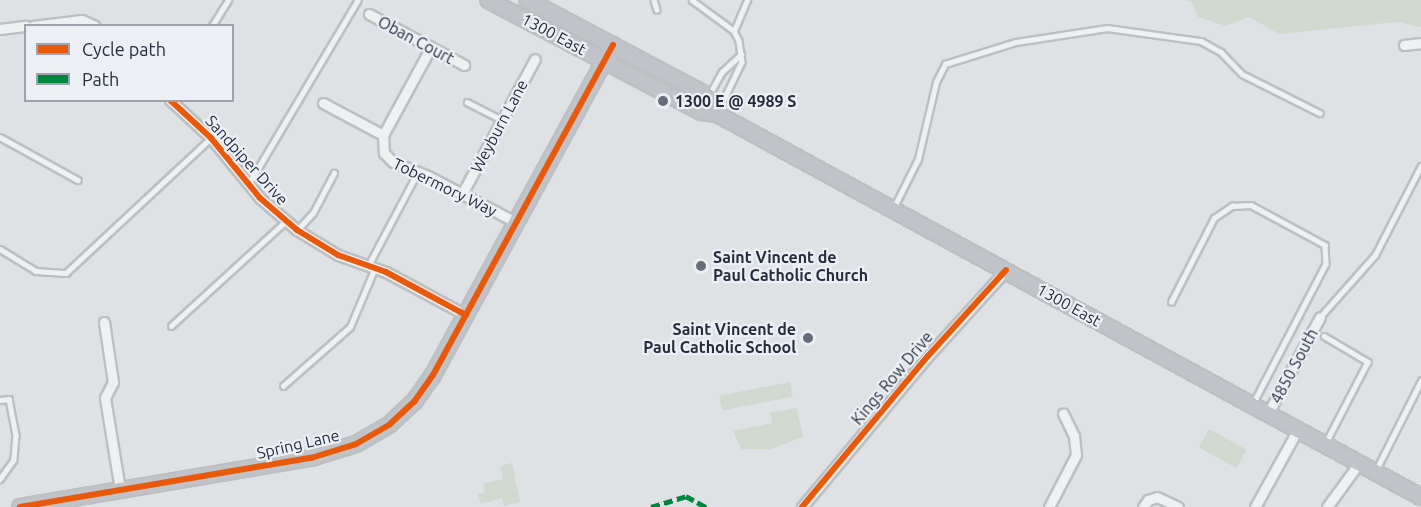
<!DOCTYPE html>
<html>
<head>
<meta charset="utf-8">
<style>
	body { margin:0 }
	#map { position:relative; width:1421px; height:507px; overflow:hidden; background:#dfe2e5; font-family:Ubuntu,sans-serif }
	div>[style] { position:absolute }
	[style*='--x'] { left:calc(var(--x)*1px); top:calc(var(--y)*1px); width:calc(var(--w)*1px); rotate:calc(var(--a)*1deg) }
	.green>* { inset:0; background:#cfd9d0; transform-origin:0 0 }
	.roads { filter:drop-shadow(2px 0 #bdc0c3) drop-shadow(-2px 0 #bdc0c3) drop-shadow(0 2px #bdc0c3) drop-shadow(0 -2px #bdc0c3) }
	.lane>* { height:4.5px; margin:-2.25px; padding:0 2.25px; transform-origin:2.25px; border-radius:2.25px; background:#eff0f1 }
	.street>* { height:9px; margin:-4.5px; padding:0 4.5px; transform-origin:4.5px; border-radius:4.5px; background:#eff0f1 }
	.secondary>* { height:14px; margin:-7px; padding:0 7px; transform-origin:7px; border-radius:7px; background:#c0c3c7 }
	.quiet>* { height:4.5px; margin-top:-2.25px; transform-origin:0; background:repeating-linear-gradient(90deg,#00873e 0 9px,transparent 0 13.5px) }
	.cycleway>* { height:6px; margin:-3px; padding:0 3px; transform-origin:3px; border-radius:3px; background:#e8590c }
	.dots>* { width:16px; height:16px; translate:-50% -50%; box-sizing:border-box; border:3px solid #ecf0f5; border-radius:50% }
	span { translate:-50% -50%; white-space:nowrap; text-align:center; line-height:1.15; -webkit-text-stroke:4.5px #ecf0f5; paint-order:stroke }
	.street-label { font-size:16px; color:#262e3e }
	.poi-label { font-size:16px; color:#262e3e; font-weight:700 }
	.left { translate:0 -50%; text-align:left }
	.right { translate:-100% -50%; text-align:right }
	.legend { position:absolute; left:24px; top:24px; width:210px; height:78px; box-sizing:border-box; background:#ecf0f5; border:2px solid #9da2ac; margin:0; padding:8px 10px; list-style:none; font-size:18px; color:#262e3e }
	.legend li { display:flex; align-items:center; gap:12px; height:30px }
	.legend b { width:30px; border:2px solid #9da2ac }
</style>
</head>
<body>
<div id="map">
	<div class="green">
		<i style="clip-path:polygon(1183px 0,1421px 0,1421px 27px,1396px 22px,1279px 34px,1249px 17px,1226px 26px,1198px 17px,1191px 1px)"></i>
		<i style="left:790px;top:382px;width:15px;height:72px;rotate:79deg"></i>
		<i style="clip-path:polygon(797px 408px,803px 437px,771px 449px,741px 449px,733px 431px,772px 423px,770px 413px)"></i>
		<i style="left:1209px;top:429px;width:43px;height:21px;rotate:29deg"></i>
		<i style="clip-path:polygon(512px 463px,520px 502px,504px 506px,502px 498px,481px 504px,478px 494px,485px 492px,483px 484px,503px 479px,500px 466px)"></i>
	</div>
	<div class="roads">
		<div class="lane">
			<i style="--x:654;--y:0;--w:10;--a:73"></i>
			<i style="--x:692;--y:0;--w:52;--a:36.4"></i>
			<i style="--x:734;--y:31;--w:11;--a:63"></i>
			<i style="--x:739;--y:41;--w:21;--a:82"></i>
			<i style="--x:742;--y:62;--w:53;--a:115.6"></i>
			<i style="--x:212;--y:26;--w:31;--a:-58"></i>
			<i style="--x:734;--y:31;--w:34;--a:-67"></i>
			<i style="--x:709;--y:95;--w:26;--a:-61"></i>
			<i style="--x:722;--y:72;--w:26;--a:-43"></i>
			<i style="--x:467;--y:102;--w:39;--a:27"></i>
			<i style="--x:0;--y:137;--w:89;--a:28.9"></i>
			<i style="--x:248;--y:185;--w:215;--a:-59.3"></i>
			<i style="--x:893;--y:209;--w:56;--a:-63.4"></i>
			<i style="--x:918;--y:159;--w:79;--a:-76.8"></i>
			<i style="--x:936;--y:82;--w:20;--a:-63"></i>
			<i style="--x:945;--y:64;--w:74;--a:-17.2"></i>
			<i style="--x:1016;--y:42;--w:92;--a:-8.7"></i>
			<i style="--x:1107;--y:28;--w:95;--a:7.9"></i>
			<i style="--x:1201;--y:41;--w:23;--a:29"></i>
			<i style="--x:1221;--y:52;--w:30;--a:46"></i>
			<i style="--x:1242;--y:74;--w:87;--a:26.6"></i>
			<i style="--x:297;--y:230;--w:23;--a:-47"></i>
			<i style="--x:313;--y:213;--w:45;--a:-62.3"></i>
			<i style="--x:0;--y:249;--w:42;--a:31.4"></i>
			<i style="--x:36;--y:271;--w:30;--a:4"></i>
			<i style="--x:66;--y:273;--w:198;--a:-43"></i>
			<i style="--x:368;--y:266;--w:96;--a:-62.1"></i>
			<i style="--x:1171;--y:302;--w:94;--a:-62.9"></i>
			<i style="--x:1214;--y:218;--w:22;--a:-34"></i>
			<i style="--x:1232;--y:206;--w:19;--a:-3"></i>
			<i style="--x:1251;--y:205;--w:84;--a:28.4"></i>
			<i style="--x:1325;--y:245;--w:19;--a:87"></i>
			<i style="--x:1326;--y:264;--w:158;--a:117.5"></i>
			<i style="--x:1320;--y:317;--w:83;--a:-48.4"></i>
			<i style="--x:1375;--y:255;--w:100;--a:-62.7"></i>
			<i style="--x:171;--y:326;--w:156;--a:-42.4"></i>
			<i style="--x:1324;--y:336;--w:51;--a:30.6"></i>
			<i style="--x:1368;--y:362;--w:91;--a:117.4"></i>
			<i style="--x:283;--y:386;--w:89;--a:-41.4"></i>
			<i style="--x:350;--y:327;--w:62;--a:-67.2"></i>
			<i style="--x:0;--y:400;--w:9;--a:-6"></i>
			<i style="--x:9;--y:399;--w:37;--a:79"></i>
			<i style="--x:16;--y:435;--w:25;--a:95"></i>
			<i style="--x:14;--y:460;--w:24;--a:126"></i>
			<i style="--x:1376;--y:470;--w:100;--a:-63.2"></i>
		</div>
		<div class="street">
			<i style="--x:369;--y:14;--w:108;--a:28.2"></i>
			<i style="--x:33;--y:26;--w:49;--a:-7"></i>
			<i style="--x:82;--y:20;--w:14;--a:25"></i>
			<i style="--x:0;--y:29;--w:26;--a:-7"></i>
			<i style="--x:1404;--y:45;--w:17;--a:-7"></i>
			<i style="--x:431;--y:47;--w:100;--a:118.6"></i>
			<i style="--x:383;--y:135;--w:18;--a:87"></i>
			<i style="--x:384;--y:153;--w:13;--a:45"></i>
			<i style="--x:393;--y:162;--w:38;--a:22"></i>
			<i style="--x:428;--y:176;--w:101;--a:27.8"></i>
			<i style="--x:170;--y:100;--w:56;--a:42.8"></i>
			<i style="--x:211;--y:138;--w:77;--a:50.8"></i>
			<i style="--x:260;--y:198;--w:49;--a:40.9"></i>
			<i style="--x:297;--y:230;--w:48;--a:31.4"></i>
			<i style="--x:338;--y:255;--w:51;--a:19.5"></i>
			<i style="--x:386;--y:272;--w:91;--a:28.3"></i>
			<i style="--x:323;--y:103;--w:68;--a:28.1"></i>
			<i style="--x:462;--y:194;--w:153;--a:-61.6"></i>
			<i style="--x:104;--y:322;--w:61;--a:81.5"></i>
			<i style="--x:113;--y:382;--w:18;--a:117"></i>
			<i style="--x:105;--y:398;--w:93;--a:80.7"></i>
			<i style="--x:1267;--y:415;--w:111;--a:-61.6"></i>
			<i style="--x:802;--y:507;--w:197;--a:-50.2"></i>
			<i style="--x:928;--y:356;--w:116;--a:-47.8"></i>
			<i style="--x:1049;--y:507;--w:59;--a:-62.6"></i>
			<i style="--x:1076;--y:455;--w:19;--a:-96"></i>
			<i style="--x:1074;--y:436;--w:25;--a:-116"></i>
			<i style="--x:1143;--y:507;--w:9;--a:-54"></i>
			<i style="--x:1148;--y:500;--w:9;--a:-18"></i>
			<i style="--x:1157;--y:497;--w:23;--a:25"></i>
			<i style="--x:1255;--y:507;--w:87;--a:-61.1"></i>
			<i style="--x:1327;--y:507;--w:54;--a:-54"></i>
		</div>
		<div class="secondary">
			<i style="--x:488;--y:0;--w:241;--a:27.7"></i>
			<i style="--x:701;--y:112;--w:16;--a:7"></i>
			<i style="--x:717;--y:114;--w:801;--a:28.55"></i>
			<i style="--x:527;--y:0;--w:205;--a:27.9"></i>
			<i style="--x:708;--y:96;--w:20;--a:63"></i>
			<i style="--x:20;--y:507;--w:295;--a:-9.6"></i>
			<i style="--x:311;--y:458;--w:47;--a:-17.3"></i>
			<i style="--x:356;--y:444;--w:39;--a:-30"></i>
			<i style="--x:390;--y:424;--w:33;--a:-43"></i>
			<i style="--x:414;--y:402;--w:33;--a:-55"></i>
			<i style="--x:433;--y:375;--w:376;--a:-61.4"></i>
		</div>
	</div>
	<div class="quiet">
		<i style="--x:651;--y:507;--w:37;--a:-17"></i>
		<i style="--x:686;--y:496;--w:23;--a:29"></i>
	</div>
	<div class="cycleway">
		<i style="--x:170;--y:100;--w:56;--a:42.8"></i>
		<i style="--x:211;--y:138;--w:77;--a:50.8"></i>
		<i style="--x:260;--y:198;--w:49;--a:40.9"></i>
		<i style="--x:297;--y:230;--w:48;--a:31.4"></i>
		<i style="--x:338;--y:255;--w:51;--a:19.5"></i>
		<i style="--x:386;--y:272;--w:91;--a:28.3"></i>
		<i style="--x:20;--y:507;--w:295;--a:-9.6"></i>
		<i style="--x:311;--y:458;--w:47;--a:-17.3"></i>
		<i style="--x:356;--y:444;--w:39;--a:-30"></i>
		<i style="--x:390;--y:424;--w:33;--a:-43"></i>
		<i style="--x:414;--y:402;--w:33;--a:-55"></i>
		<i style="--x:433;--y:375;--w:376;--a:-61.4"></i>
		<i style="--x:802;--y:507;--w:197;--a:-50.2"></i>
		<i style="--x:928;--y:356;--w:116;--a:-47.8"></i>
	</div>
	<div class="dots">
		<i style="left:663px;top:101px;background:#676d78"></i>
		<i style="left:701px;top:266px;background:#676d78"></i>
		<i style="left:808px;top:338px;background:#676d78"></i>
	</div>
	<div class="street-label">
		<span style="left:554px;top:34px;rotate:28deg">1300 East</span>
		<span style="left:416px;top:40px;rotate:28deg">Oban Court</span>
		<span style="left:499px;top:126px;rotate:-62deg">Weyburn Lane</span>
		<span style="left:247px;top:160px;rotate:48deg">Sandpiper Drive</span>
		<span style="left:445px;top:187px;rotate:26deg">Tobermory Way</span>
		<span style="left:1069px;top:305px;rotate:29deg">1300 East</span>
		<span style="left:1294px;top:366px;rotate:-62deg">4850 South</span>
		<span style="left:892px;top:378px;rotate:-50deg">Kings Row Drive</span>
		<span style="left:298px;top:444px;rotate:-13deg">Spring Lane</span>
	</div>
	<div class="poi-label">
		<span class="left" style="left:675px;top:101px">1300 E @ 4989 S</span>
		<span class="left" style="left:713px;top:266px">Saint Vincent de<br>Paul Catholic Church</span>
		<span class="right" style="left:796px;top:338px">Saint Vincent de<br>Paul Catholic School</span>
	</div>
	<ul class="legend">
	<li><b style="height:8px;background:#e8590c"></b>Cycle path</li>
	<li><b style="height:8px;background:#00873e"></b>Path</li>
	</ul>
</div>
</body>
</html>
